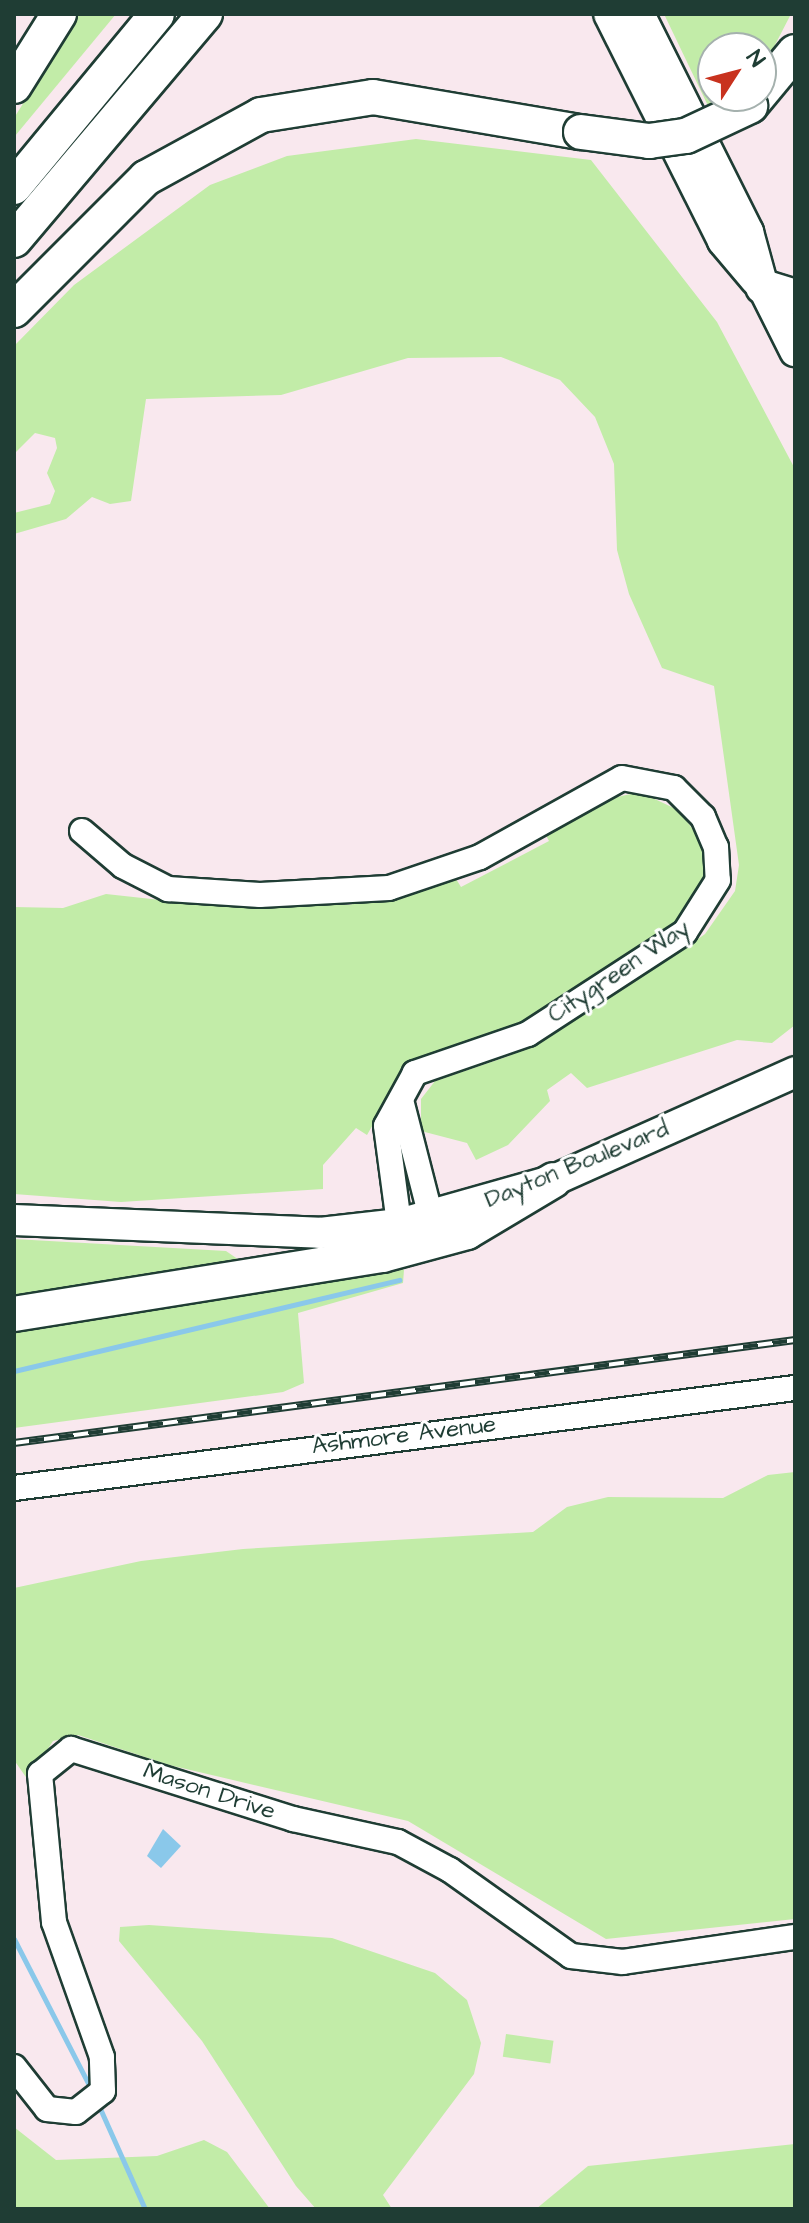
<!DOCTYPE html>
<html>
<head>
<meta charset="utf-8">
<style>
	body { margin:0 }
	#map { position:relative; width:809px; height:2223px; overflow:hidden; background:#f9e8ee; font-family:"Architects Daughter",sans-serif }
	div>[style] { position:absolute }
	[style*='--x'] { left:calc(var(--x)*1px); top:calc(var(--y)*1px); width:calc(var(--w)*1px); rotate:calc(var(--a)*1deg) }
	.green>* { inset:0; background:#c2eca8; transform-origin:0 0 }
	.water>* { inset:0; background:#8ac8ea }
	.stream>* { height:5px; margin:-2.5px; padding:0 2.5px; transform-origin:2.5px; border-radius:2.5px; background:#8ac8ea }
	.roads { filter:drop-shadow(2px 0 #1f3d34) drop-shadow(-2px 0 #1f3d34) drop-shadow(0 2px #1f3d34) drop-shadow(0 -2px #1f3d34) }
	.minor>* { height:24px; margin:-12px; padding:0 12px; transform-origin:12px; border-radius:12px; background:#fff }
	.major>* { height:30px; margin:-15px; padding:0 15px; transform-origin:15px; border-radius:15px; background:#fff }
	.highway>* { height:34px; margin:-17px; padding:0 17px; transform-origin:17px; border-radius:17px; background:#fff }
	.rail>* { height:8px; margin-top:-4px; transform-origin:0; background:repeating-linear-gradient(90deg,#fff 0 15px,#1f3d34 0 30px); box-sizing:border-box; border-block:2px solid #1f3d34 }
	.bridges { filter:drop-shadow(2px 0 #1f3d34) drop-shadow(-2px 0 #1f3d34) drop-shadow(0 2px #1f3d34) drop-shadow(0 -2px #1f3d34) }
	.highway-bridge>* { height:34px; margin:-17px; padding:0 17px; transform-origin:17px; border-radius:17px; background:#fff }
	span { translate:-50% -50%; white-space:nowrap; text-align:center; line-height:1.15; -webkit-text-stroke:6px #fff; paint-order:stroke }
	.street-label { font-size:24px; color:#1f3d34 }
	.frame { position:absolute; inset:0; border:16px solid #1f3d34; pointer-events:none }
	.north { position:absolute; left:697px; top:32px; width:80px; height:80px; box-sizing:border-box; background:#fff; border:2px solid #a5b1ae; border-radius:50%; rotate:54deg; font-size:22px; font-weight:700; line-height:32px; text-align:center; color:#1f3d34 }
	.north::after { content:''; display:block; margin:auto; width:28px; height:36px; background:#c8321e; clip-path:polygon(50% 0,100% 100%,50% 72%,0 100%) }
</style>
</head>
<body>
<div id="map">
	<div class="green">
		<i style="clip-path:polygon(79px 14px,116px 14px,15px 136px,14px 118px)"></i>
		<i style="clip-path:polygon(664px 14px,791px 14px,761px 72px,761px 48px,713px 48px,713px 96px,734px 96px,710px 110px)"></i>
		<i style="clip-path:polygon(416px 139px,591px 160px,717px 322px,795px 469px,795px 1025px,772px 1043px,737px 1040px,587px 1088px,571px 1073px,547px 1090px,550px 1101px,508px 1145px,476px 1160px,467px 1143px,421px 1131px,421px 1099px,435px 1081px,509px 1056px,668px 960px,705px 934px,735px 891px,739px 865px,714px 686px,662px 668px,629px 594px,617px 550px,614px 464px,595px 417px,560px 380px,501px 357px,408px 358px,281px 395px,146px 399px,131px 501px,110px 504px,92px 497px,66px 519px,14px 534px,14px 513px,50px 504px,55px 491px,47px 473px,57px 448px,55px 438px,35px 433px,14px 454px,14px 346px,74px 285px,210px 185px,287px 156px)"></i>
		<i style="clip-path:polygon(640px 792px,680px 811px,705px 847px,706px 889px,678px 928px,521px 1026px,391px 1093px,367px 1135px,356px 1128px,323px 1165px,323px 1189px,121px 1202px,14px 1194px,14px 907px,63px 908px,106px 894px,188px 903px,348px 905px,416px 892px,453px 874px,461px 887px,549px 841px,543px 830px,594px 802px)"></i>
		<i style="clip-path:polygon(14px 1239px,226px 1251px,242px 1262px,14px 1301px)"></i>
		<i style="clip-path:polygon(396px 1265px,404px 1270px,403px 1283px,298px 1313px,304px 1383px,283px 1392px,14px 1428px,14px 1332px)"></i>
		<i style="clip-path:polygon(795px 1472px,795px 1919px,606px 1939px,408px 1821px,169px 1765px,78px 1735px,53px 1741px,28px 1780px,14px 1760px,14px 1588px,141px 1561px,243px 1549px,533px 1532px,567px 1507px,608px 1497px,723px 1498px,768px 1475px)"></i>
		<i style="clip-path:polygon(149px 1925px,332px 1938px,435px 1973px,467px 2000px,481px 2043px,474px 2074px,383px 2195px,392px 2209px,316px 2209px,296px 2186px,202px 2041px,119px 1941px,120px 1927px)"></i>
		<i style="left:506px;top:2034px;width:48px;height:23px;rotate:8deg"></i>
		<i style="clip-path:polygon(14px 2127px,56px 2160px,157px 2156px,204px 2140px,227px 2152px,270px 2209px,14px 2209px)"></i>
		<i style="clip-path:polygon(795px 2144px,795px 2209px,536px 2209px,588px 2166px)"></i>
	</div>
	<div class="water">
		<i style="clip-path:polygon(163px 1829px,181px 1846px,161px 1868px,147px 1856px)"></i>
	</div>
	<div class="stream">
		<i style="--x:14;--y:1371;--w:396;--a:-13.3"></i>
		<i style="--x:14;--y:1939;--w:171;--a:62.8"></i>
		<i style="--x:98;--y:2104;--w:115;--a:65.9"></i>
	</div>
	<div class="roads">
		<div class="minor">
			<i style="--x:82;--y:831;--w:54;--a:40.5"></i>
			<i style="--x:123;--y:866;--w:51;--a:27.1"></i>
			<i style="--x:168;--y:889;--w:92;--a:3.7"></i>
			<i style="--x:260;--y:895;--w:129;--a:-3.1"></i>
			<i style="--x:389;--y:888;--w:96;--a:-18.8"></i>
			<i style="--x:480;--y:857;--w:162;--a:-29.1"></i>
			<i style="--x:622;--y:778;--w:53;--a:10.9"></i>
			<i style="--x:674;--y:788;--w:41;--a:45"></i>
			<i style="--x:703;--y:817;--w:33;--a:67"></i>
			<i style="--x:716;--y:847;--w:33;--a:87"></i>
			<i style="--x:718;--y:880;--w:62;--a:122.4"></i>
			<i style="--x:685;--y:932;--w:187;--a:147"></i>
			<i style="--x:528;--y:1034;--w:120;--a:161"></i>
			<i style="--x:415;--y:1073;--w:60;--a:118.7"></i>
			<i style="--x:386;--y:1126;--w:99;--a:82.4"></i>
			<i style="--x:401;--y:1100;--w:121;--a:75.6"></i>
			<i style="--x:14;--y:1488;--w:787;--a:-7.3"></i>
			<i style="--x:14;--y:2067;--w:53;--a:51.8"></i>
			<i style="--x:47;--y:2109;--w:29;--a:6"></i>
			<i style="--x:76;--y:2112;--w:34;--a:-38"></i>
			<i style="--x:103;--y:2091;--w:34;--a:-92"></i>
			<i style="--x:102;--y:2057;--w:143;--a:-109.6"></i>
			<i style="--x:54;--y:1922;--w:149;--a:-95.4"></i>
			<i style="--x:40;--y:1774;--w:40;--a:-39"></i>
			<i style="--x:71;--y:1749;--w:233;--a:17.5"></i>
			<i style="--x:293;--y:1819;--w:107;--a:12.4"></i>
			<i style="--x:398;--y:1842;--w:59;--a:28.3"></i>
			<i style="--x:450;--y:1870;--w:148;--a:35.4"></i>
			<i style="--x:571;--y:1956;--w:52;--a:6.6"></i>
			<i style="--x:623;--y:1962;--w:174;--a:-8.3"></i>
		</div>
		<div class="major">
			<i style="--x:609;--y:14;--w:254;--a:63.3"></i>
			<i style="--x:723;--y:241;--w:51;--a:49.8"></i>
			<i style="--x:639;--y:14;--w:244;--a:63.4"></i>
			<i style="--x:748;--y:232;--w:57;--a:74.7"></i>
			<i style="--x:763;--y:287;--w:72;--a:63.4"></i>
			<i style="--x:14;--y:1220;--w:306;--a:2.4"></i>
			<i style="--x:320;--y:1233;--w:80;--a:-6.5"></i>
			<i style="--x:399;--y:1224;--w:161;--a:-15.8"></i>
			<i style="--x:554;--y:1180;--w:264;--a:-24.1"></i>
		</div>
		<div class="highway">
			<i style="--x:14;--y:86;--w:85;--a:-58"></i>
			<i style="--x:750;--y:106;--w:70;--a:-50.2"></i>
			<i style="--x:14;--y:187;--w:224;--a:-50.4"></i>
			<i style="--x:14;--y:240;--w:296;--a:-49.8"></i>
			<i style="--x:763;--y:287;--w:34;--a:17"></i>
			<i style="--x:14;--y:310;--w:187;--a:-45"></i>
			<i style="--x:146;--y:178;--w:131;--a:-28.7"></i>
			<i style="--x:261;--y:115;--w:113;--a:-9.1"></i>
			<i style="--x:373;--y:97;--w:211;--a:9.6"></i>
			<i style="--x:14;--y:1314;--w:373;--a:-9.1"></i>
			<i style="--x:382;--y:1255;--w:88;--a:-15.1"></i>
			<i style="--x:467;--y:1232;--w:101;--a:-30.9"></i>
		</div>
	</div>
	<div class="rail">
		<i style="--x:14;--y:1443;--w:788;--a:-7.51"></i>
	</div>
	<div class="bridges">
		<div class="highway-bridge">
			<i style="--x:581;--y:132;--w:69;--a:7.5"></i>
			<i style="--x:649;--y:141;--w:37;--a:-8"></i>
			<i style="--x:686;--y:136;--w:71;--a:-25.1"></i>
		</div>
	</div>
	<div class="street-label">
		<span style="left:619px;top:972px;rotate:-34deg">Citygreen Way</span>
		<span style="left:577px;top:1165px;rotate:-22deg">Dayton Boulevard</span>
		<span style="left:404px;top:1436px;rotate:-7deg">Ashmore Avenue</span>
		<span style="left:209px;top:1792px;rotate:18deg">Mason Drive</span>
	</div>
	<div class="frame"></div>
	<div class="north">N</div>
</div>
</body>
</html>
